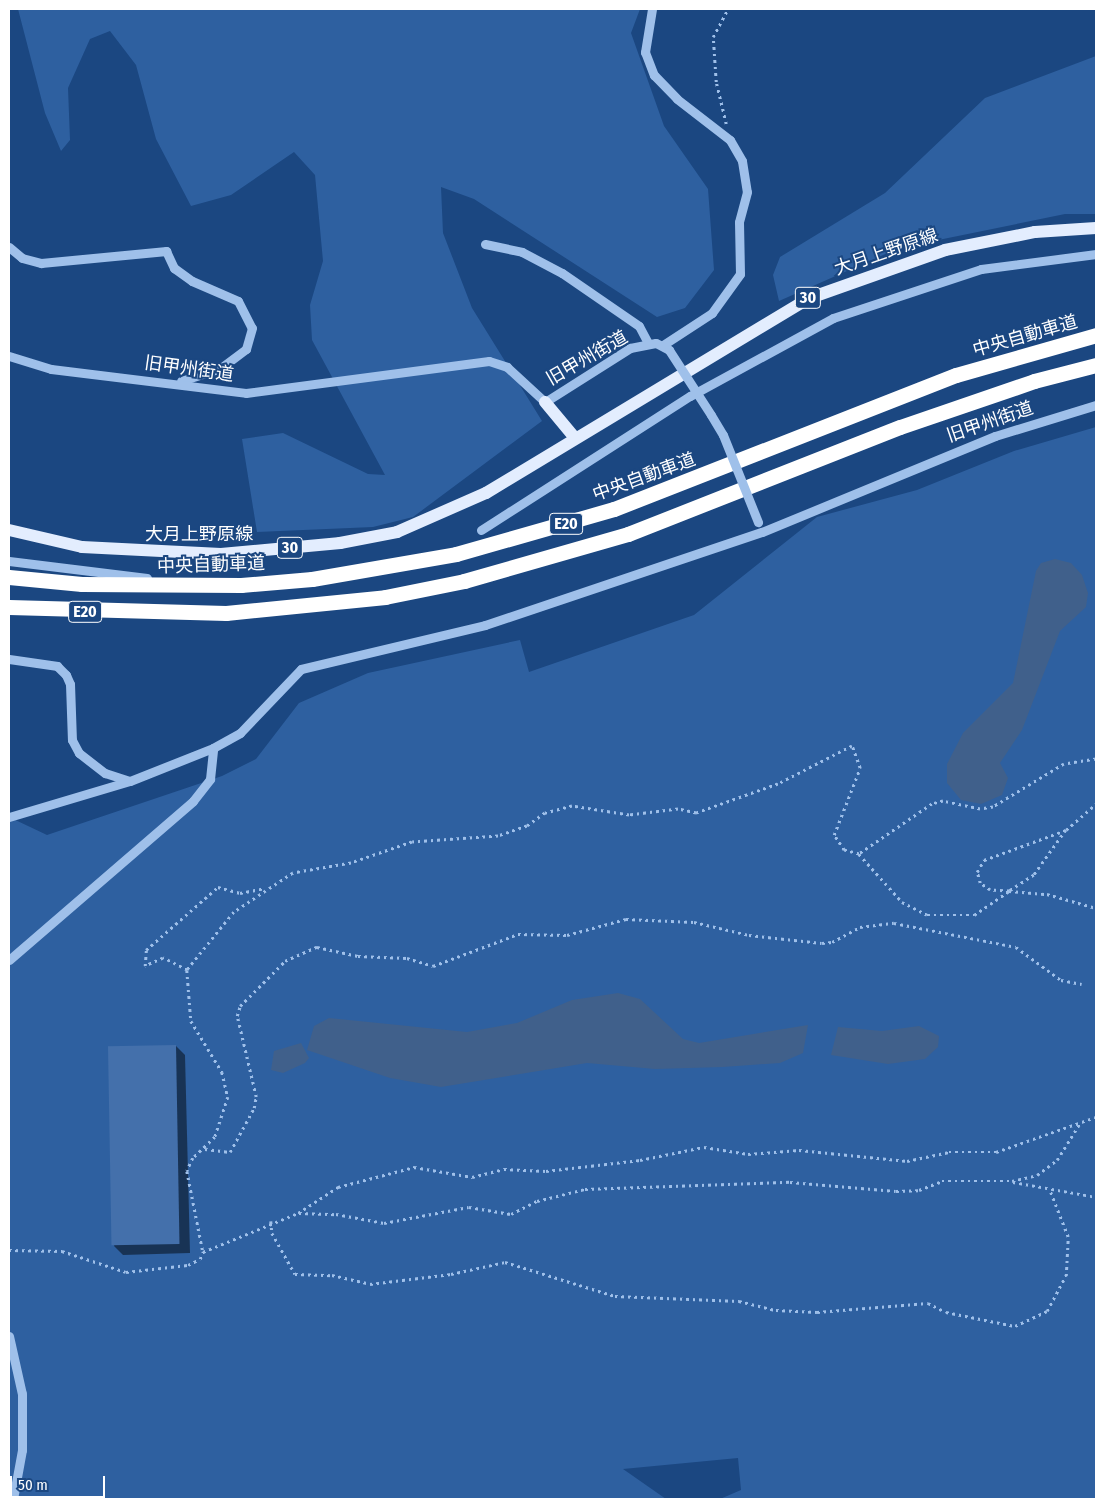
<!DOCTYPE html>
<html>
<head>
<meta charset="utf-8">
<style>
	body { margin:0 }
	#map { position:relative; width:1105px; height:1508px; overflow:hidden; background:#1b4781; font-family:"Fira Sans Condensed","Noto Sans JP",sans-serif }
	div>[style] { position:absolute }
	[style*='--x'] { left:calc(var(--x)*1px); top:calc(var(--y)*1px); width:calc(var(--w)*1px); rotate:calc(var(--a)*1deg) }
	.green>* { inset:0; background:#2e60a0 }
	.water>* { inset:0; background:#40608b }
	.shadow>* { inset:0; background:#0007 }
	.building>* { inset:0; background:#4470ab; transform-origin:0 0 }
	.path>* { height:2.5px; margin-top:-1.25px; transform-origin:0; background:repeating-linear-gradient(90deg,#9fc0ea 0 2.5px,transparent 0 6.5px) }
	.minor>* { height:9px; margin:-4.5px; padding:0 4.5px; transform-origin:4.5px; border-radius:4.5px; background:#9fc0ea }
	.major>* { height:12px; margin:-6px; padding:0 6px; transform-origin:6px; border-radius:6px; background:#e3edfe }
	.highway>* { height:15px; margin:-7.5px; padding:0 7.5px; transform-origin:7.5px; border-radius:7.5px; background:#fff }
	.minor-bridge>* { height:9px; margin:-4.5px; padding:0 4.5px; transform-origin:4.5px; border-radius:4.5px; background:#9fc0ea }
	span { translate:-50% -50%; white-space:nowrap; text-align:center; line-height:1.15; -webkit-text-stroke:4px #1b4781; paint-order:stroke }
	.shield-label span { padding:1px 4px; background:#1b4781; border:1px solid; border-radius:4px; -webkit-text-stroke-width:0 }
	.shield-label { font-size:16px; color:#fff; font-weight:700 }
	.street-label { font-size:18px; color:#fff }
	.frame { position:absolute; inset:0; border:10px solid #fff; pointer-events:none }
	.scale { position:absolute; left:10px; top:1476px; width:95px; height:22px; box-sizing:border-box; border:2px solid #fff; border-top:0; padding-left:6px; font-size:15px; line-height:18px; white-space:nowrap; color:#fff; -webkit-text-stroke:4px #1b4781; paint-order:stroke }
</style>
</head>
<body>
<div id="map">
	<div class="green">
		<i style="clip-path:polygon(18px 9px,640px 9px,631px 33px,664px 126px,708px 189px,714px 270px,685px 308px,657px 317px,474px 199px,441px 187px,443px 233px,472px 308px,542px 421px,413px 517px,373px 527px,257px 532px,242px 439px,283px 433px,368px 474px,385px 475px,312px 340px,310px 305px,323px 261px,315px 175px,294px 152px,231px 195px,191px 206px,156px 139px,136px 65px,110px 31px,90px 39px,68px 88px,70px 140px,61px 151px,45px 113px)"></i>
		<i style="clip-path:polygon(1096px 56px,1096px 214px,1065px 214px,899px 248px,779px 301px,773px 275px,780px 257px,885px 193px,985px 98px)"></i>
		<i style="clip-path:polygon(1096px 427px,1096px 1499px,720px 1499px,741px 1490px,738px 1458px,623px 1469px,666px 1499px,9px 1499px,9px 817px,47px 835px,222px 776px,256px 759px,299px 703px,368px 673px,520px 640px,529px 672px,694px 615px,817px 517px,917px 490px,1014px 451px)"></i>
	</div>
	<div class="water">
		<i style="clip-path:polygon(1055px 559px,1071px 563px,1082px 575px,1088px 593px,1086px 607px,1060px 631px,1022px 730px,1000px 763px,1008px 778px,1002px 795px,981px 804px,961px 800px,947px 783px,947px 764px,963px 733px,1013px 683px,1036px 571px,1041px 563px)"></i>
		<i style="clip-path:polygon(618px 993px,640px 999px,683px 1039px,699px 1043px,808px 1025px,803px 1053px,780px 1063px,723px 1067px,655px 1069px,587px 1063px,441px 1087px,390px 1078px,307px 1050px,314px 1026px,329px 1018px,467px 1032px,517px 1023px,572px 1000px)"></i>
		<i style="clip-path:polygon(919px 1026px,939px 1036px,938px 1047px,925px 1059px,888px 1064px,831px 1055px,838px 1027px,882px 1031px)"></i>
		<i style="clip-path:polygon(301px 1043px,309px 1058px,305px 1063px,283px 1073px,271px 1070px,274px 1051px)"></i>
	</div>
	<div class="shadow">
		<i style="clip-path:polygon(176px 1046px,185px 1055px,190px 1253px,123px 1255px,114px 1246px)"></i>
	</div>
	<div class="building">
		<i style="left:176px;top:1045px;width:199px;height:68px;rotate:89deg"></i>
	</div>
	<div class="path">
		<i style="--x:726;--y:124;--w:43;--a:-103.4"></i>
		<i style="--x:716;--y:82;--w:45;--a:-93.8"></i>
		<i style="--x:713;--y:37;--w:32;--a:-62"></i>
		<i style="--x:1096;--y:759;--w:32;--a:171"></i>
		<i style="--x:1064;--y:764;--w:83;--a:148.8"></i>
		<i style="--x:993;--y:807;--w:13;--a:171"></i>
		<i style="--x:980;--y:809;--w:38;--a:-168"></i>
		<i style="--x:943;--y:801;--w:11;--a:165"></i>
		<i style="--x:932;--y:804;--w:88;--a:145.6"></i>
		<i style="--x:859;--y:854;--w:16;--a:-165"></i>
		<i style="--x:844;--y:850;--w:18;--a:-124"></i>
		<i style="--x:834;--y:835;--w:72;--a:-68.8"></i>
		<i style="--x:860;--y:768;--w:23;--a:-110"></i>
		<i style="--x:852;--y:746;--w:83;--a:152.8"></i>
		<i style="--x:778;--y:784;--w:87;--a:160.5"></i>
		<i style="--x:696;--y:813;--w:18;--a:-167"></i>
		<i style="--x:678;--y:809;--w:49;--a:173"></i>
		<i style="--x:629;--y:815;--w:58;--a:-171"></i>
		<i style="--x:572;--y:806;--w:28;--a:165"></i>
		<i style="--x:545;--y:813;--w:22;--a:144"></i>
		<i style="--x:527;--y:826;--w:31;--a:161"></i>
		<i style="--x:498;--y:836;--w:86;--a:176"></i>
		<i style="--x:412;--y:842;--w:65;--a:161"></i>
		<i style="--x:351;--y:863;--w:59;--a:170.2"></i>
		<i style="--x:293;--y:873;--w:71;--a:146.5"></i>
		<i style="--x:234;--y:912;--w:75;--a:129"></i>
		<i style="--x:187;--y:970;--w:51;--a:85.5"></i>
		<i style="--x:191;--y:1021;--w:60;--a:58.7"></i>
		<i style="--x:222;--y:1072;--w:26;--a:77"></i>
		<i style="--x:228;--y:1097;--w:42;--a:108"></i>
		<i style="--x:215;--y:1137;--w:30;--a:136"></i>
		<i style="--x:193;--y:1158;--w:14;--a:115"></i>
		<i style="--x:187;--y:1171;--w:83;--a:78.8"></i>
		<i style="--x:203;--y:1252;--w:103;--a:-22.3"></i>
		<i style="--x:298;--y:1213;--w:48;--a:-33"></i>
		<i style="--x:338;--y:1187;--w:79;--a:-14.7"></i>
		<i style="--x:414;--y:1167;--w:59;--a:9.8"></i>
		<i style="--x:472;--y:1177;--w:33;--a:-14"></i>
		<i style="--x:504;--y:1169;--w:42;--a:2.7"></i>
		<i style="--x:546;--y:1171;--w:95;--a:-6.7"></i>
		<i style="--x:640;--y:1160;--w:65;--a:-11.5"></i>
		<i style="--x:704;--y:1147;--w:45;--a:9"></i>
		<i style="--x:748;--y:1154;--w:51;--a:-4.5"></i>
		<i style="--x:799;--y:1150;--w:109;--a:5.8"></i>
		<i style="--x:907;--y:1161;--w:43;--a:-12.1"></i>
		<i style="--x:949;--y:1152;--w:47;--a:0"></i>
		<i style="--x:996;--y:1152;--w:106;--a:-19.3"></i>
		<i style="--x:1066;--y:830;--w:55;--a:125.4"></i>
		<i style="--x:1034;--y:875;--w:30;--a:147"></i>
		<i style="--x:1009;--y:891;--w:19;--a:-177"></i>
		<i style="--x:990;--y:890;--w:12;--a:-145"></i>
		<i style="--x:980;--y:883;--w:11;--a:-105"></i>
		<i style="--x:977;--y:872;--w:14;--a:-60"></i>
		<i style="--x:984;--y:860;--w:87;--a:-20.1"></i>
		<i style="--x:1066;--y:830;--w:40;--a:-41"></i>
		<i style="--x:859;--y:854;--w:64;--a:48.1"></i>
		<i style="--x:902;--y:902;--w:28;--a:27"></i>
		<i style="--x:927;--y:915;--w:47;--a:0"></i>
		<i style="--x:974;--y:915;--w:42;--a:-34.4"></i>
		<i style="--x:1009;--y:891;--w:38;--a:5"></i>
		<i style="--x:1047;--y:894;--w:51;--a:15.9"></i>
		<i style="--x:187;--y:970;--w:27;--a:-153"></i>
		<i style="--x:163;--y:958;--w:20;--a:156"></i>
		<i style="--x:145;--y:966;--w:16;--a:-86"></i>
		<i style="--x:146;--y:950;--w:96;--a:-41.2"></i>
		<i style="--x:218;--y:887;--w:23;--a:15"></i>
		<i style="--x:240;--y:893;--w:25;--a:-11"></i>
		<i style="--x:205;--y:1149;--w:25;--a:7"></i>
		<i style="--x:230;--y:1152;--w:50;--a:-61.4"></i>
		<i style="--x:254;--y:1108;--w:11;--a:-80"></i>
		<i style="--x:256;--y:1097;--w:83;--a:-103.2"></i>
		<i style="--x:237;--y:1016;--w:10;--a:-73"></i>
		<i style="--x:240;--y:1006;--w:64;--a:-45"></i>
		<i style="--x:285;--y:961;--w:35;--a:-24"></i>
		<i style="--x:317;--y:947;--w:42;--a:12.4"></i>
		<i style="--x:358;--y:956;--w:49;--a:2.3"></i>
		<i style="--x:407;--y:958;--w:27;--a:17"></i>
		<i style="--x:433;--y:966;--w:91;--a:-20.6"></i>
		<i style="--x:518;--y:934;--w:49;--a:1.2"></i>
		<i style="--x:567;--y:935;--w:61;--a:-15.2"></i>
		<i style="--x:626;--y:919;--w:68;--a:2.5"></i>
		<i style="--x:694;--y:922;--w:57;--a:13.3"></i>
		<i style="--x:749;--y:935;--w:73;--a:6.3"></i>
		<i style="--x:822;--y:943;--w:10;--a:-6"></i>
		<i style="--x:832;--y:942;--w:32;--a:-28"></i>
		<i style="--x:860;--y:927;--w:34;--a:-7"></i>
		<i style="--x:894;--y:923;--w:124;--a:11.1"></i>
		<i style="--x:1016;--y:947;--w:56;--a:36.3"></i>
		<i style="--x:1061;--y:980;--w:21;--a:11"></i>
		<i style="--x:1013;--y:1182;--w:84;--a:10.2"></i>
		<i style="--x:299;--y:1213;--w:37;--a:2"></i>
		<i style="--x:336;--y:1214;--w:49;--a:10.6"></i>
		<i style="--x:384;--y:1223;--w:86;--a:-10.7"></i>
		<i style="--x:469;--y:1207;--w:43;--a:9.5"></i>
		<i style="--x:511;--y:1214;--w:29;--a:-27"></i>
		<i style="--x:537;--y:1201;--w:49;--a:-14"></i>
		<i style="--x:585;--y:1189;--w:205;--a:-2"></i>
		<i style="--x:790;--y:1182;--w:106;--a:4.9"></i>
		<i style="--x:896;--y:1191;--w:23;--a:-2"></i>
		<i style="--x:919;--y:1190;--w:25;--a:-21"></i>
		<i style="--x:942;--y:1181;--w:70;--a:0"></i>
		<i style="--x:1012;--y:1181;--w:26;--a:-13"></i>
		<i style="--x:1037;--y:1175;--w:25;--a:-37"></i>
		<i style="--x:1057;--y:1160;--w:44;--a:-58.1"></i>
		<i style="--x:271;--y:1221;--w:12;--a:85"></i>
		<i style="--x:272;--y:1233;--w:47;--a:60.7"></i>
		<i style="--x:295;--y:1274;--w:37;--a:2"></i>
		<i style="--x:332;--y:1275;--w:39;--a:13"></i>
		<i style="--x:370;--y:1284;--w:82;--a:-7"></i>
		<i style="--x:451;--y:1274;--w:55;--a:-12.5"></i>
		<i style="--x:505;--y:1262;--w:115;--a:17.2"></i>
		<i style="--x:615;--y:1296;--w:124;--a:2.3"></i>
		<i style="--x:739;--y:1301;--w:38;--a:14"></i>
		<i style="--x:776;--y:1310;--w:41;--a:2.8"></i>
		<i style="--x:817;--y:1312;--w:111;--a:-4.6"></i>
		<i style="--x:928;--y:1303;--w:20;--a:27"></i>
		<i style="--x:946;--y:1312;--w:70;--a:11.5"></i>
		<i style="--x:1015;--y:1326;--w:35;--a:-25"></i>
		<i style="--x:1047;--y:1311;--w:40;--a:-62"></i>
		<i style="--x:1066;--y:1276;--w:39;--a:-87"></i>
		<i style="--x:1068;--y:1237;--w:49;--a:-111.4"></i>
		<i style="--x:9;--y:1250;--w:53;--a:1.1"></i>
		<i style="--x:62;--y:1251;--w:67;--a:18.2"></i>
		<i style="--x:126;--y:1272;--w:62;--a:-6.4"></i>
		<i style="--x:188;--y:1265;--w:13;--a:-27"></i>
		<i style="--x:200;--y:1259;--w:8;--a:-67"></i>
	</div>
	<div class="minor">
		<i style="--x:652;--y:9;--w:44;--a:99.2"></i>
		<i style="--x:645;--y:52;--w:25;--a:69"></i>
		<i style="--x:654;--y:75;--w:33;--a:46"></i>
		<i style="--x:677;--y:99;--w:67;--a:37.7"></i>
		<i style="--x:730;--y:140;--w:24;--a:60"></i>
		<i style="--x:742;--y:161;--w:31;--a:81"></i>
		<i style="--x:747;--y:192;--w:31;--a:105"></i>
		<i style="--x:739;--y:222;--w:52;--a:88.9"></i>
		<i style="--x:740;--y:274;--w:48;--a:125.7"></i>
		<i style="--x:712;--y:313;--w:59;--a:146.9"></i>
		<i style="--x:485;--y:244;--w:38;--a:12"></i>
		<i style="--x:522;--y:252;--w:45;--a:27.7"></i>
		<i style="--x:562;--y:273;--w:93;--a:34.5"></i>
		<i style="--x:639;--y:326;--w:19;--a:62"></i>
		<i style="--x:9;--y:247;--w:17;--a:40"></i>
		<i style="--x:22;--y:258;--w:20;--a:15"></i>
		<i style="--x:41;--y:263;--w:126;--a:-5.5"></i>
		<i style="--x:166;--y:251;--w:19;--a:65"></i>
		<i style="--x:174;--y:268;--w:22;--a:36"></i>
		<i style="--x:192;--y:281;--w:50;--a:23.5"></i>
		<i style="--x:238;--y:301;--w:30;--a:63"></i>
		<i style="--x:252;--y:328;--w:22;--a:106"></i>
		<i style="--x:246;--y:349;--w:31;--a:143"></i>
		<i style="--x:221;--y:368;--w:42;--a:162"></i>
		<i style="--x:9;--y:356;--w:44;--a:17.2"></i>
		<i style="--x:51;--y:369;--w:196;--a:7"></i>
		<i style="--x:246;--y:393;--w:245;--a:-7.5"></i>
		<i style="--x:489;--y:361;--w:19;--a:18"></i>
		<i style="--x:507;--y:367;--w:52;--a:42.6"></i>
		<i style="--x:545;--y:402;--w:101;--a:-32.4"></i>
		<i style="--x:630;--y:348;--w:26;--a:-11"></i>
		<i style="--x:656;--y:343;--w:15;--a:28"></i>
		<i style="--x:711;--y:415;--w:23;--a:59"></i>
		<i style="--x:481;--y:530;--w:248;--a:-32.7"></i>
		<i style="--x:690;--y:396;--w:163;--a:-28.6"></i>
		<i style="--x:833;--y:318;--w:156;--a:-18.3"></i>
		<i style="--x:981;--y:269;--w:116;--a:-7.4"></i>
		<i style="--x:9;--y:561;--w:139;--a:7"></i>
		<i style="--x:9;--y:659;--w:49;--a:8.3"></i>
		<i style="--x:57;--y:666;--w:13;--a:45"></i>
		<i style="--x:66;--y:675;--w:10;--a:66"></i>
		<i style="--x:70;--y:684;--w:56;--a:88"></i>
		<i style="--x:72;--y:740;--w:15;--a:62"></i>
		<i style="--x:79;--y:753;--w:33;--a:38"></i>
		<i style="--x:105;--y:773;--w:25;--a:18"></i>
		<i style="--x:9;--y:817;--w:126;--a:-16.6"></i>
		<i style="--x:130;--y:781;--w:89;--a:-21.7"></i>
		<i style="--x:213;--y:748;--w:31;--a:-29"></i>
		<i style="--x:240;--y:733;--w:88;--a:-46.4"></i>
		<i style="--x:301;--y:669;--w:189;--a:-13.4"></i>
		<i style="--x:485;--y:625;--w:292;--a:-18.6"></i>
		<i style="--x:762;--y:532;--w:252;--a:-22.4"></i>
		<i style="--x:995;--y:436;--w:106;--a:-17.1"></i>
		<i style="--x:9;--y:960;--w:243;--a:-40.8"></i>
		<i style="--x:193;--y:801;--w:28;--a:-52"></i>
		<i style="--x:210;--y:779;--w:31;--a:-84"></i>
		<i style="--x:9;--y:1336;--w:59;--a:77.4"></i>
		<i style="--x:22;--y:1394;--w:56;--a:90"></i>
		<i style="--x:22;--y:1450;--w:50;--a:100.4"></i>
	</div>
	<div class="major">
		<i style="--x:545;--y:402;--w:47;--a:50.2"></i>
		<i style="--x:9;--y:530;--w:75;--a:13.1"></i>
		<i style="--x:82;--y:547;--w:139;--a:2.9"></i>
		<i style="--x:221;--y:554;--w:120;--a:-5.3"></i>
		<i style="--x:340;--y:543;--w:58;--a:-10.9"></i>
		<i style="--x:397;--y:532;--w:97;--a:-23.7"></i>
		<i style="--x:486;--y:493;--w:375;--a:-31.1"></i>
		<i style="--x:807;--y:299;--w:146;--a:-19.5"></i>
		<i style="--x:945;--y:250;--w:92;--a:-11.3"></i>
		<i style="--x:1035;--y:232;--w:61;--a:-3.8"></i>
	</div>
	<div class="highway">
		<i style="--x:9;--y:577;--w:73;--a:5.5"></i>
		<i style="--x:82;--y:584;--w:159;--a:0.4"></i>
		<i style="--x:241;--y:585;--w:71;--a:-4.8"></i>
		<i style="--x:312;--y:579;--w:146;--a:-9.8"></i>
		<i style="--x:456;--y:554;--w:164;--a:-15.9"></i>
		<i style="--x:614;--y:509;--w:367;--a:-21.4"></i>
		<i style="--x:956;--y:375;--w:146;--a:-15.9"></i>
		<i style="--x:9;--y:607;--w:217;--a:1.6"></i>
		<i style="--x:226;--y:613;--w:160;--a:-5.7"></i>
		<i style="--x:385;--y:597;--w:81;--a:-11.4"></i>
		<i style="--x:464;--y:581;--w:171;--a:-16"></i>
		<i style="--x:628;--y:534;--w:292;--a:-21.5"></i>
		<i style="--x:900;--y:427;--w:142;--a:-18.9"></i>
		<i style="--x:1034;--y:381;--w:64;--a:-14.5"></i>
	</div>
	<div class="minor-bridge">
		<i style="--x:669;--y:350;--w:77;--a:57.1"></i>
		<i style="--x:723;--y:435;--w:94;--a:68.1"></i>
	</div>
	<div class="shield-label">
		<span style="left:808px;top:298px">30</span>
		<span style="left:566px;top:524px">E20</span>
		<span style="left:290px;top:548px">30</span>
		<span style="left:85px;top:612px">E20</span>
	</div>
	<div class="street-label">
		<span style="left:886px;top:252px;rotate:-19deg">大月上野原線</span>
		<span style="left:1025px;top:336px;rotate:-16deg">中央自動車道</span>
		<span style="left:587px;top:358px;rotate:-30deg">旧甲州街道</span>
		<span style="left:189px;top:369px;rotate:8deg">旧甲州街道</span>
		<span style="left:990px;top:422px;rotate:-19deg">旧甲州街道</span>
		<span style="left:644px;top:477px;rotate:-20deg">中央自動車道</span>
		<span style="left:199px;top:534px">大月上野原線</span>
		<span style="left:211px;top:565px;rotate:-2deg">中央自動車道</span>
	</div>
	<div class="frame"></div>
	<div class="scale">50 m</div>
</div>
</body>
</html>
